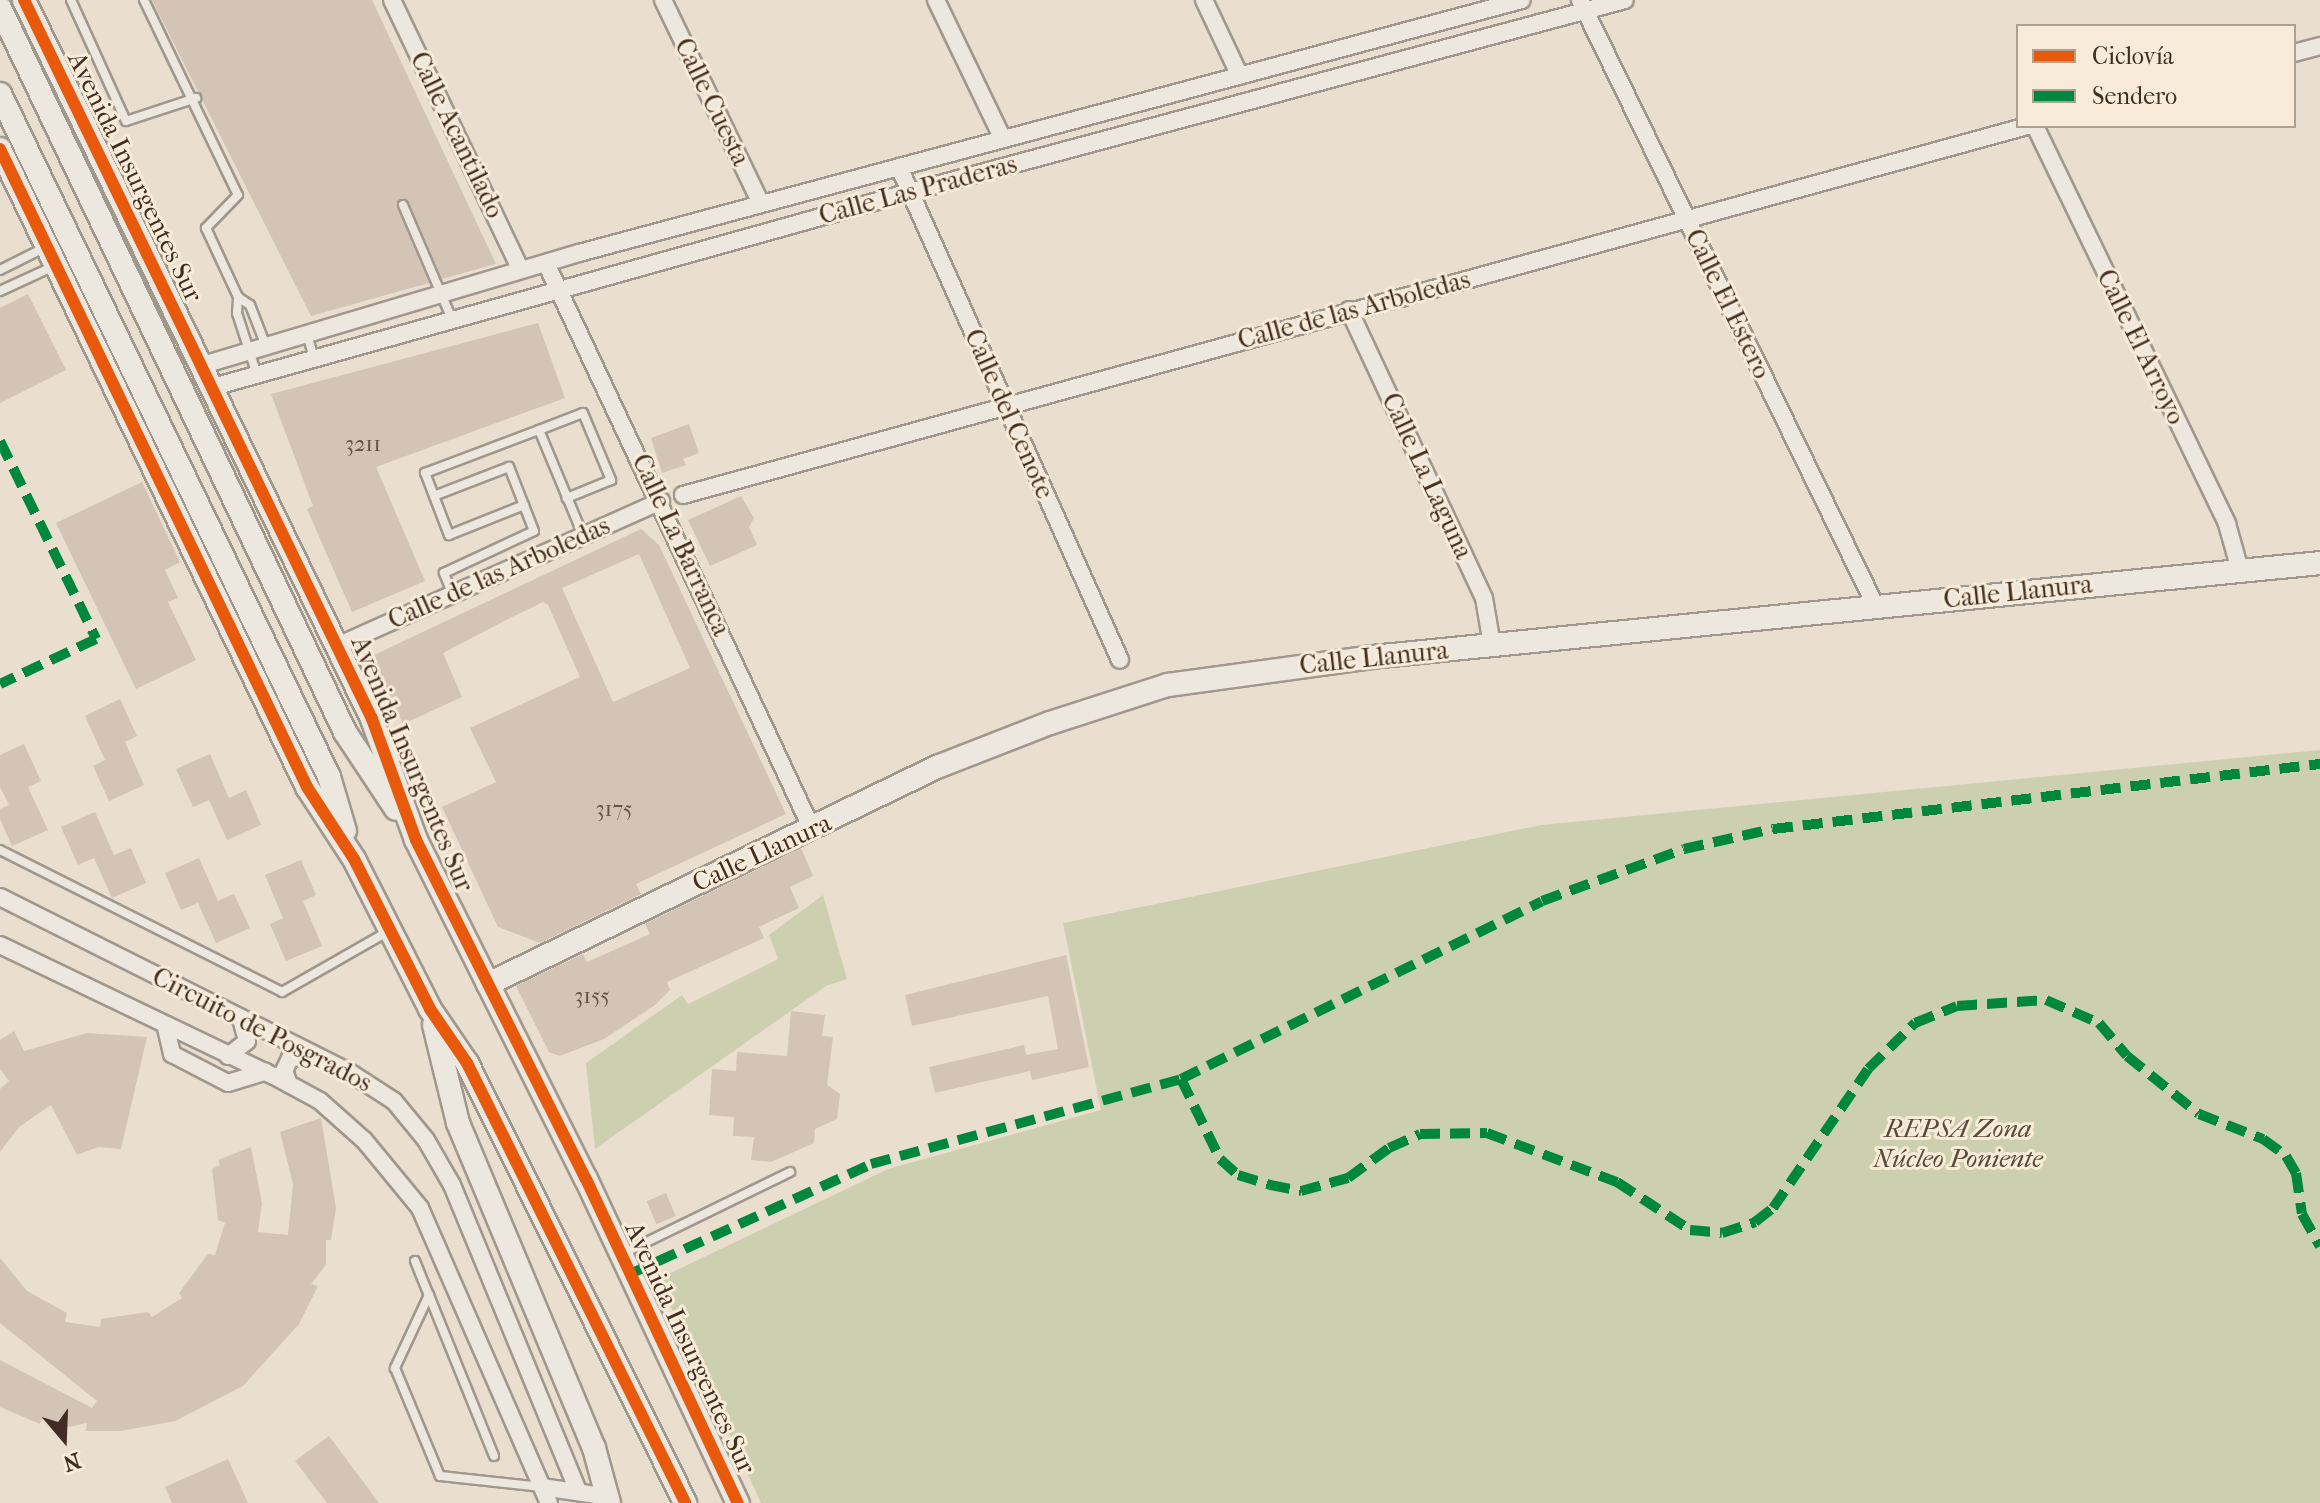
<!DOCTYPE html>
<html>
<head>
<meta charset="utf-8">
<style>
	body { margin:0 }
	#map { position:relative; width:2320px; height:1503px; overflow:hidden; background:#eadfce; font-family:"IM FELL French Canon",serif }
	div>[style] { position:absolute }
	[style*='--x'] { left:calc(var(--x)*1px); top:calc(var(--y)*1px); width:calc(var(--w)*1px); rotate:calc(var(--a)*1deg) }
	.green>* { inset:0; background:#cdd0b0 }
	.building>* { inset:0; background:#d3c4b6; transform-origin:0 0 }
	.roads { filter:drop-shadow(2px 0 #a0978d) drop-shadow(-2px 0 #a0978d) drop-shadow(0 2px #a0978d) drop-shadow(0 -2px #a0978d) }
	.lane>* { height:8px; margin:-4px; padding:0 4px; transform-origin:4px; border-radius:4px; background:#ede8df }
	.street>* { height:16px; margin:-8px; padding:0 8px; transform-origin:8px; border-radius:8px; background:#ede8df }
	.secondary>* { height:22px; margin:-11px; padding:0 11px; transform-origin:11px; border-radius:11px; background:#ede8df }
	.quiet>* { height:10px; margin-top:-5px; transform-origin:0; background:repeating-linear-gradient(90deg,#00873e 0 20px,transparent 0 30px) }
	.cycleway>* { height:12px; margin:-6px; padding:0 6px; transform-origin:6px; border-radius:6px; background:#e8590c }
	span { translate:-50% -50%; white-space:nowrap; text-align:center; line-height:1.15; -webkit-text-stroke:6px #f8ecd8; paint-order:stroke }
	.number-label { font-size:22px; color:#665348 }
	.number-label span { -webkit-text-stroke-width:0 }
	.street-label { font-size:26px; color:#412d24 }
	.park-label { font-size:26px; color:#584b3b; font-style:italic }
	.legend { position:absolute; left:2016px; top:24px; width:280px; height:104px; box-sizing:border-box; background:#f8ecd8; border:2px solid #afa090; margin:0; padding:10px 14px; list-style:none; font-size:24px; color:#412d24 }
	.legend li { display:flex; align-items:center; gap:16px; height:40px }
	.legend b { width:40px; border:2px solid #afa090 }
	.north { position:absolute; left:24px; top:1399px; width:80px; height:80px; -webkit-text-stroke:6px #f8ecd8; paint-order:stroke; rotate:161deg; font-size:22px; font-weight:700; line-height:32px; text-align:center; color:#412d24 }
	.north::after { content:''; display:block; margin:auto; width:28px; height:36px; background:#412d24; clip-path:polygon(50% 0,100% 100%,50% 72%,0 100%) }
</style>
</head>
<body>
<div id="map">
	<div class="green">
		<i style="clip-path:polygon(2320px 750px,2320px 1503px,761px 1503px,658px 1279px,888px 1169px,1101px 1110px,1063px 923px,1541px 825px)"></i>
		<i style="clip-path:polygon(823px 895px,847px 979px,826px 986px,595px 1149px,586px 1063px,682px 995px,688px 1004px,778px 959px,769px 935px)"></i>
	</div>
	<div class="building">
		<i style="clip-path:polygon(152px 0,372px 0,496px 264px,442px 279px,409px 202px,401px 198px,397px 208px,429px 283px,311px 316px)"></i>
		<i style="clip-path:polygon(28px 294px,66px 370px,0 403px,0 308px)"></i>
		<i style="clip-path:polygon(538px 323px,565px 398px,376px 467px,425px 581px,352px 612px,307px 509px,313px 506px,271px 394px)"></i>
		<i style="clip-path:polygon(689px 424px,699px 453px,683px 459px,686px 465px,662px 473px,651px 438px)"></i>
		<i style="clip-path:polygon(142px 482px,180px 562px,165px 570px,178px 598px,168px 602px,196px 660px,136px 689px,56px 523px)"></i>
		<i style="clip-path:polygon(741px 496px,754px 518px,749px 527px,757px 545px,710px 566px,688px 520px)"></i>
		<i style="clip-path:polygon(evenodd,641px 529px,659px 545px,786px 814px,636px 884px,641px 894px,540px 943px,498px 927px,442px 807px,496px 782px,470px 728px,580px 677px,548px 605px,543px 602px,508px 619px,443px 653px,462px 697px,403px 724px,372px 656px,641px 529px,639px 554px,690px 668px,613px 702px,562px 588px,639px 554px)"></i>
		<i style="clip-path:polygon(120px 699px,137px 736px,125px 742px,144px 785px,109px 801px,93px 766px,105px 760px,85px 716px)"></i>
		<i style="clip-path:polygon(24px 744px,41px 781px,28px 787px,48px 830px,12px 846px,0 819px,0 809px,9px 805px,0 787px,0 755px)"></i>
		<i style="clip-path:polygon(210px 754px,229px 798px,246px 790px,261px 825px,227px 840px,209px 800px,193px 807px,176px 769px)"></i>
		<i style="clip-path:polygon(95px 812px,114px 855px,131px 848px,146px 883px,112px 898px,94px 858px,78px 865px,61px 827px)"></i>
		<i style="clip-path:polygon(801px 848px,813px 876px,790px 887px,799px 908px,759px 927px,764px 938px,667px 982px,670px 990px,655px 1005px,604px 1039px,560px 1056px,549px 1052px,516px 986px,583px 954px,587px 962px,650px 934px,645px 924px)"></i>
		<i style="clip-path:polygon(199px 858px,218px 901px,234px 894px,250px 928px,216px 943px,198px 903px,181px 910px,165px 873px)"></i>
		<i style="clip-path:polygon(301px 860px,316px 895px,303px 901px,322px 946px,286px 961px,270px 924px,283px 918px,265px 875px)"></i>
		<i style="clip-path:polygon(1066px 955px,1089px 1067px,1032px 1080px,1030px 1071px,935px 1093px,929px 1067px,1024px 1045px,1026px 1055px,1058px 1049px,1048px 996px,912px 1026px,905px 995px)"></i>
		<i style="clip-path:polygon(791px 1011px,825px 1015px,822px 1036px,833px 1037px,827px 1085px,840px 1094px,837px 1119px,815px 1129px,814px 1143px,771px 1162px,751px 1160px,754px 1137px,733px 1136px,734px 1117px,709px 1115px,712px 1069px,736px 1071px,737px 1052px,787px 1056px)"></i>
		<i style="clip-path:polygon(14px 1031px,24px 1051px,87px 1033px,147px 1037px,121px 1149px,98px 1147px,77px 1155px,51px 1105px,19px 1127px,0 1152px,0 1089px,9px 1081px,0 1069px,0 1040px)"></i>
		<i style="clip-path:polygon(321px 1118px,336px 1208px,331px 1240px,326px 1240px,326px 1265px,311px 1284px,318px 1286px,299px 1324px,243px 1386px,175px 1421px,121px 1431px,86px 1431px,87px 1423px,63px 1428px,42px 1419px,40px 1424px,0 1407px,0 1360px,92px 1408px,97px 1401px,0 1323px,0 1258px,27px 1291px,67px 1313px,65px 1322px,100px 1327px,101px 1319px,148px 1312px,152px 1317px,182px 1298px,179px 1293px,208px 1254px,215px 1255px,225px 1223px,218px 1220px,212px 1169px,220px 1165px,218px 1160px,251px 1147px,262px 1203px,258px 1232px,288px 1235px,293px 1184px,280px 1132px)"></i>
		<i style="left:666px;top:1193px;width:25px;height:21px;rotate:67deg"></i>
		<i style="clip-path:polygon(329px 1436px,379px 1503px,327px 1503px,295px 1461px)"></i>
		<i style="clip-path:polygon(228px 1459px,248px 1503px,172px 1503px,165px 1487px)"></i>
	</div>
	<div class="roads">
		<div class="lane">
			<i style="--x:71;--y:0;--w:133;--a:65.6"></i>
			<i style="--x:126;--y:121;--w:74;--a:-18.2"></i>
			<i style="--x:144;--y:0;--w:216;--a:64.3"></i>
			<i style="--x:238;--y:195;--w:46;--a:134.1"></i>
			<i style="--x:206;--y:228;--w:76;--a:65.1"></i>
			<i style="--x:403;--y:205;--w:122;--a:66.8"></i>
			<i style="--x:0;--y:270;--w:51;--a:-26.6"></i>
			<i style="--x:0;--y:291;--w:60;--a:-24.8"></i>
			<i style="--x:307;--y:334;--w:25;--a:74"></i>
			<i style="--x:257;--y:375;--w:65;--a:-107.9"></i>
			<i style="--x:237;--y:313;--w:16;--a:-86"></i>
			<i style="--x:238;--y:297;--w:14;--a:34"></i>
			<i style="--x:250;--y:305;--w:44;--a:68.7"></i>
			<i style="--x:539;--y:430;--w:47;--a:-21.1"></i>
			<i style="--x:583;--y:413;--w:73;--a:67.3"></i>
			<i style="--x:611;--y:480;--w:48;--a:157.8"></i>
			<i style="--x:434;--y:496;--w:42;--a:69"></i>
			<i style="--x:449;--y:535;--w:81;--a:-21.8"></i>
			<i style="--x:452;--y:593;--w:22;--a:-112"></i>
			<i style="--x:444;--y:573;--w:99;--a:-25"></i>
			<i style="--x:534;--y:531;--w:69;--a:-111.3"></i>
			<i style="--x:509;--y:467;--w:80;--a:158.9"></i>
			<i style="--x:434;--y:496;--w:25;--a:-111"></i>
			<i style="--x:425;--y:473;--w:122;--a:-20.7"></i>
			<i style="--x:539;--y:430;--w:114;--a:67.3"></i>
			<i style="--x:0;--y:850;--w:316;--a:26.7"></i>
			<i style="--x:282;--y:992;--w:123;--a:-29.7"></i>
			<i style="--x:622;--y:1254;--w:187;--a:-26"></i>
			<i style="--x:415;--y:1261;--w:37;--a:68"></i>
			<i style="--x:494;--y:1456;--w:174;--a:-112"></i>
			<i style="--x:429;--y:1295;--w:81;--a:115"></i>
			<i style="--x:395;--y:1368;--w:117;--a:67.4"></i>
			<i style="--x:440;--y:1476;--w:103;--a:6.2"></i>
		</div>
		<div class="street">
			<i style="--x:392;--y:0;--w:299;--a:64.5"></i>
			<i style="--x:663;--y:0;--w:226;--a:64.3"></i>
			<i style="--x:936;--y:0;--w:154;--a:64.3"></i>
			<i style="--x:1204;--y:0;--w:84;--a:64.7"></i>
			<i style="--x:1580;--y:0;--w:675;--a:64"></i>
			<i style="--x:2294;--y:53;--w:27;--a:-15"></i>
			<i style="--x:2035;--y:126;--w:442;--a:64.2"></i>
			<i style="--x:2227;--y:524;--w:48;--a:74.2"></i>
			<i style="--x:899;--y:167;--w:540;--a:65.85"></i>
			<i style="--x:546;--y:263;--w:625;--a:64.83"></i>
			<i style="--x:1349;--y:310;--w:318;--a:64.9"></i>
			<i style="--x:1484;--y:598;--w:48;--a:80.3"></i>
			<i style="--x:203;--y:365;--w:392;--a:-16.6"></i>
			<i style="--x:579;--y:253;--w:976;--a:-15.02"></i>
			<i style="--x:213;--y:387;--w:724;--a:-15.63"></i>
			<i style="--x:910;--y:192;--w:740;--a:-15.03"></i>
			<i style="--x:683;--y:495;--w:1394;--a:-15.35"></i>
			<i style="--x:337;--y:646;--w:355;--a:-24.1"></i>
			<i style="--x:0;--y:897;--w:387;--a:26.6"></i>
			<i style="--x:346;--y:1070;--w:57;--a:32.9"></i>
			<i style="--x:394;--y:1101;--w:50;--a:50.6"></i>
			<i style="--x:426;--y:1140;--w:52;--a:60"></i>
			<i style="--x:452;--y:1185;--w:329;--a:67.6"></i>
			<i style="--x:0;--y:945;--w:304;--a:25.6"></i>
			<i style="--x:274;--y:1076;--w:52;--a:28.5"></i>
			<i style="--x:320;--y:1101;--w:59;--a:41.6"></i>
			<i style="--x:364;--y:1140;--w:88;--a:50.5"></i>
			<i style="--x:420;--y:1208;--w:322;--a:66.4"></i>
			<i style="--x:166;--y:1028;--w:27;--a:77"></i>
			<i style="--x:172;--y:1054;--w:63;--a:27.4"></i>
			<i style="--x:228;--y:1083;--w:39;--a:-17"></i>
			<i style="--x:228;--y:1056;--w:24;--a:-38"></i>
			<i style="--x:247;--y:1041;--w:24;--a:-105"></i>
			<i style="--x:289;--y:1084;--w:14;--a:-111"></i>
			<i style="--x:284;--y:1071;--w:14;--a:-65"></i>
			<i style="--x:290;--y:1058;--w:22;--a:-5"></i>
			<i style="--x:542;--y:1487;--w:69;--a:8.4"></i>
		</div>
		<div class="secondary">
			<i style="--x:24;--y:0;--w:799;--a:64.17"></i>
			<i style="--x:372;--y:719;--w:129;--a:70"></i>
			<i style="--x:416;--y:840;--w:379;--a:63.4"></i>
			<i style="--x:586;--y:1179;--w:358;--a:64.9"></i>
			<i style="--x:0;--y:8;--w:802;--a:64.52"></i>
			<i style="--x:345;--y:732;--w:92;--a:56.5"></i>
			<i style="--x:0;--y:94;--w:758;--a:64.28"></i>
			<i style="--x:329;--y:777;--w:56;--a:73.5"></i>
			<i style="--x:0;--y:149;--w:708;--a:64.3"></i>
			<i style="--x:307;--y:787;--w:86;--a:56.9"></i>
			<i style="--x:354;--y:859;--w:168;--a:63.1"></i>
			<i style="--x:430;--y:1009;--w:65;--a:55.6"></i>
			<i style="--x:467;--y:1063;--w:491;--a:63.6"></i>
			<i style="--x:488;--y:984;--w:499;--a:-25.8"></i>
			<i style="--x:937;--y:767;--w:121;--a:-21.3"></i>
			<i style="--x:1050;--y:723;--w:124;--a:-17.9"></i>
			<i style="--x:1168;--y:685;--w:206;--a:-7.8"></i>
			<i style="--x:1372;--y:657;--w:953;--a:-5.66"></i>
			<i style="--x:434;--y:1025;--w:101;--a:76.2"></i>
			<i style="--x:458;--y:1123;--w:352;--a:67.3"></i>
			<i style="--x:594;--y:1448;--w:57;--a:74.7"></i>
		</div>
	</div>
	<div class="quiet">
		<i style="--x:0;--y:441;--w:220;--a:64.1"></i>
		<i style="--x:96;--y:639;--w:106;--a:154.9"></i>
		<i style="--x:1181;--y:1079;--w:89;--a:64"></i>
		<i style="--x:1220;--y:1159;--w:24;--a:42"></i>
		<i style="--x:1238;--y:1175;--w:34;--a:17"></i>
		<i style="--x:1270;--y:1185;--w:32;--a:11"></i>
		<i style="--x:1301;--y:1191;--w:49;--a:-15.5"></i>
		<i style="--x:1348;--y:1178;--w:51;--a:-36.2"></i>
		<i style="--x:1389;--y:1148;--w:34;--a:-24"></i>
		<i style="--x:1420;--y:1134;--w:67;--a:-0.9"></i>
		<i style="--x:1487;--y:1133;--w:139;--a:20.7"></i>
		<i style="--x:1617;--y:1182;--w:87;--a:33.3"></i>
		<i style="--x:1690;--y:1230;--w:32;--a:5"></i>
		<i style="--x:1722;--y:1233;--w:35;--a:-18"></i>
		<i style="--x:1755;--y:1222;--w:23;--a:-38"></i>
		<i style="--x:1773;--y:1208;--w:168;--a:-55.6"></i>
		<i style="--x:1868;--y:1069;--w:66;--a:-44.4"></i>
		<i style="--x:1915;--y:1023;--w:45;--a:-22"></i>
		<i style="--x:1957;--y:1006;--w:89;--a:-3.9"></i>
		<i style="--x:2046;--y:1000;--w:58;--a:23.5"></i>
		<i style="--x:2099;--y:1023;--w:43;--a:49.7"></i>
		<i style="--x:2127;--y:1056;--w:92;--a:38.9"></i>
		<i style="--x:2199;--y:1114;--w:69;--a:21.3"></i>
		<i style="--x:2263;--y:1139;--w:29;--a:36"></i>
		<i style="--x:2286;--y:1156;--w:20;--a:60"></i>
		<i style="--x:2296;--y:1173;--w:41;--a:81.7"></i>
		<i style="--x:2302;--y:1214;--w:37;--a:61"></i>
		<i style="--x:630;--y:1274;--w:265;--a:-24.5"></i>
		<i style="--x:871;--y:1164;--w:321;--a:-15.3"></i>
		<i style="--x:1181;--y:1079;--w:402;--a:-26.2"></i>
		<i style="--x:1542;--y:901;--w:151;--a:-20.1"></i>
		<i style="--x:1684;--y:849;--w:91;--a:-12.7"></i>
		<i style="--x:1773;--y:829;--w:551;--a:-6.78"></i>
	</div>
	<div class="cycleway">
		<i style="--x:24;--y:0;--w:799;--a:64.17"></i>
		<i style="--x:372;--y:719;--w:129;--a:70"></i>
		<i style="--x:416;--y:840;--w:379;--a:63.4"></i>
		<i style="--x:586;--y:1179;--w:358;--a:64.9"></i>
		<i style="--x:0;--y:149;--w:708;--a:64.3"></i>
		<i style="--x:307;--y:787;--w:86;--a:56.9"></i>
		<i style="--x:354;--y:859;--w:168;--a:63.1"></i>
		<i style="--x:430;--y:1009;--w:65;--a:55.6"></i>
		<i style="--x:467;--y:1063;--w:491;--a:63.6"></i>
	</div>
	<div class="number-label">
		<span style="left:363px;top:445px">3211</span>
		<span style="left:614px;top:810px">3175</span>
		<span style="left:592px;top:997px">3155</span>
	</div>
	<div class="street-label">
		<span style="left:712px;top:102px;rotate:64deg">Calle Cuesta</span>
		<span style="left:457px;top:135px;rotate:64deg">Calle Acantilado</span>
		<span style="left:135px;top:177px;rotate:64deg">Avenida Insurgentes Sur</span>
		<span style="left:918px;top:190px;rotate:-15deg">Calle Las Praderas</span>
		<span style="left:1728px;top:304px;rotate:64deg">Calle El Estero</span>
		<span style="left:1354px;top:310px;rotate:-15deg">Calle de las Arboledas</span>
		<span style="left:2141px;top:347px;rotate:64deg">Calle El Arroyo</span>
		<span style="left:1009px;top:414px;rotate:66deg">Calle del Cenote</span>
		<span style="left:1427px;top:476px;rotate:65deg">Calle La Laguna</span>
		<span style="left:681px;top:545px;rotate:65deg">Calle La Barranca</span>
		<span style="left:499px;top:573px;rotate:-24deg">Calle de las Arboledas</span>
		<span style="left:2018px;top:592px;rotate:-6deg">Calle Llanura</span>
		<span style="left:1374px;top:658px;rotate:-6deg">Calle Llanura</span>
		<span style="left:412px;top:764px;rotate:67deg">Avenida Insurgentes Sur</span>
		<span style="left:762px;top:853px;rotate:-25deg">Calle Llanura</span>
		<span style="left:262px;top:1030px;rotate:27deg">Circuito de Posgrados</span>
		<span style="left:690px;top:1348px;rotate:65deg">Avenida Insurgentes Sur</span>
	</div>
	<div class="park-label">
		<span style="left:1958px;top:1144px">REPSA Zona<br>Núcleo Poniente</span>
	</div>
	<ul class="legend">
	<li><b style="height:10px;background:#e8590c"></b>Ciclovía</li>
	<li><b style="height:10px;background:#00873e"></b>Sendero</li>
	</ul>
	<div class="north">N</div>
</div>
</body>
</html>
